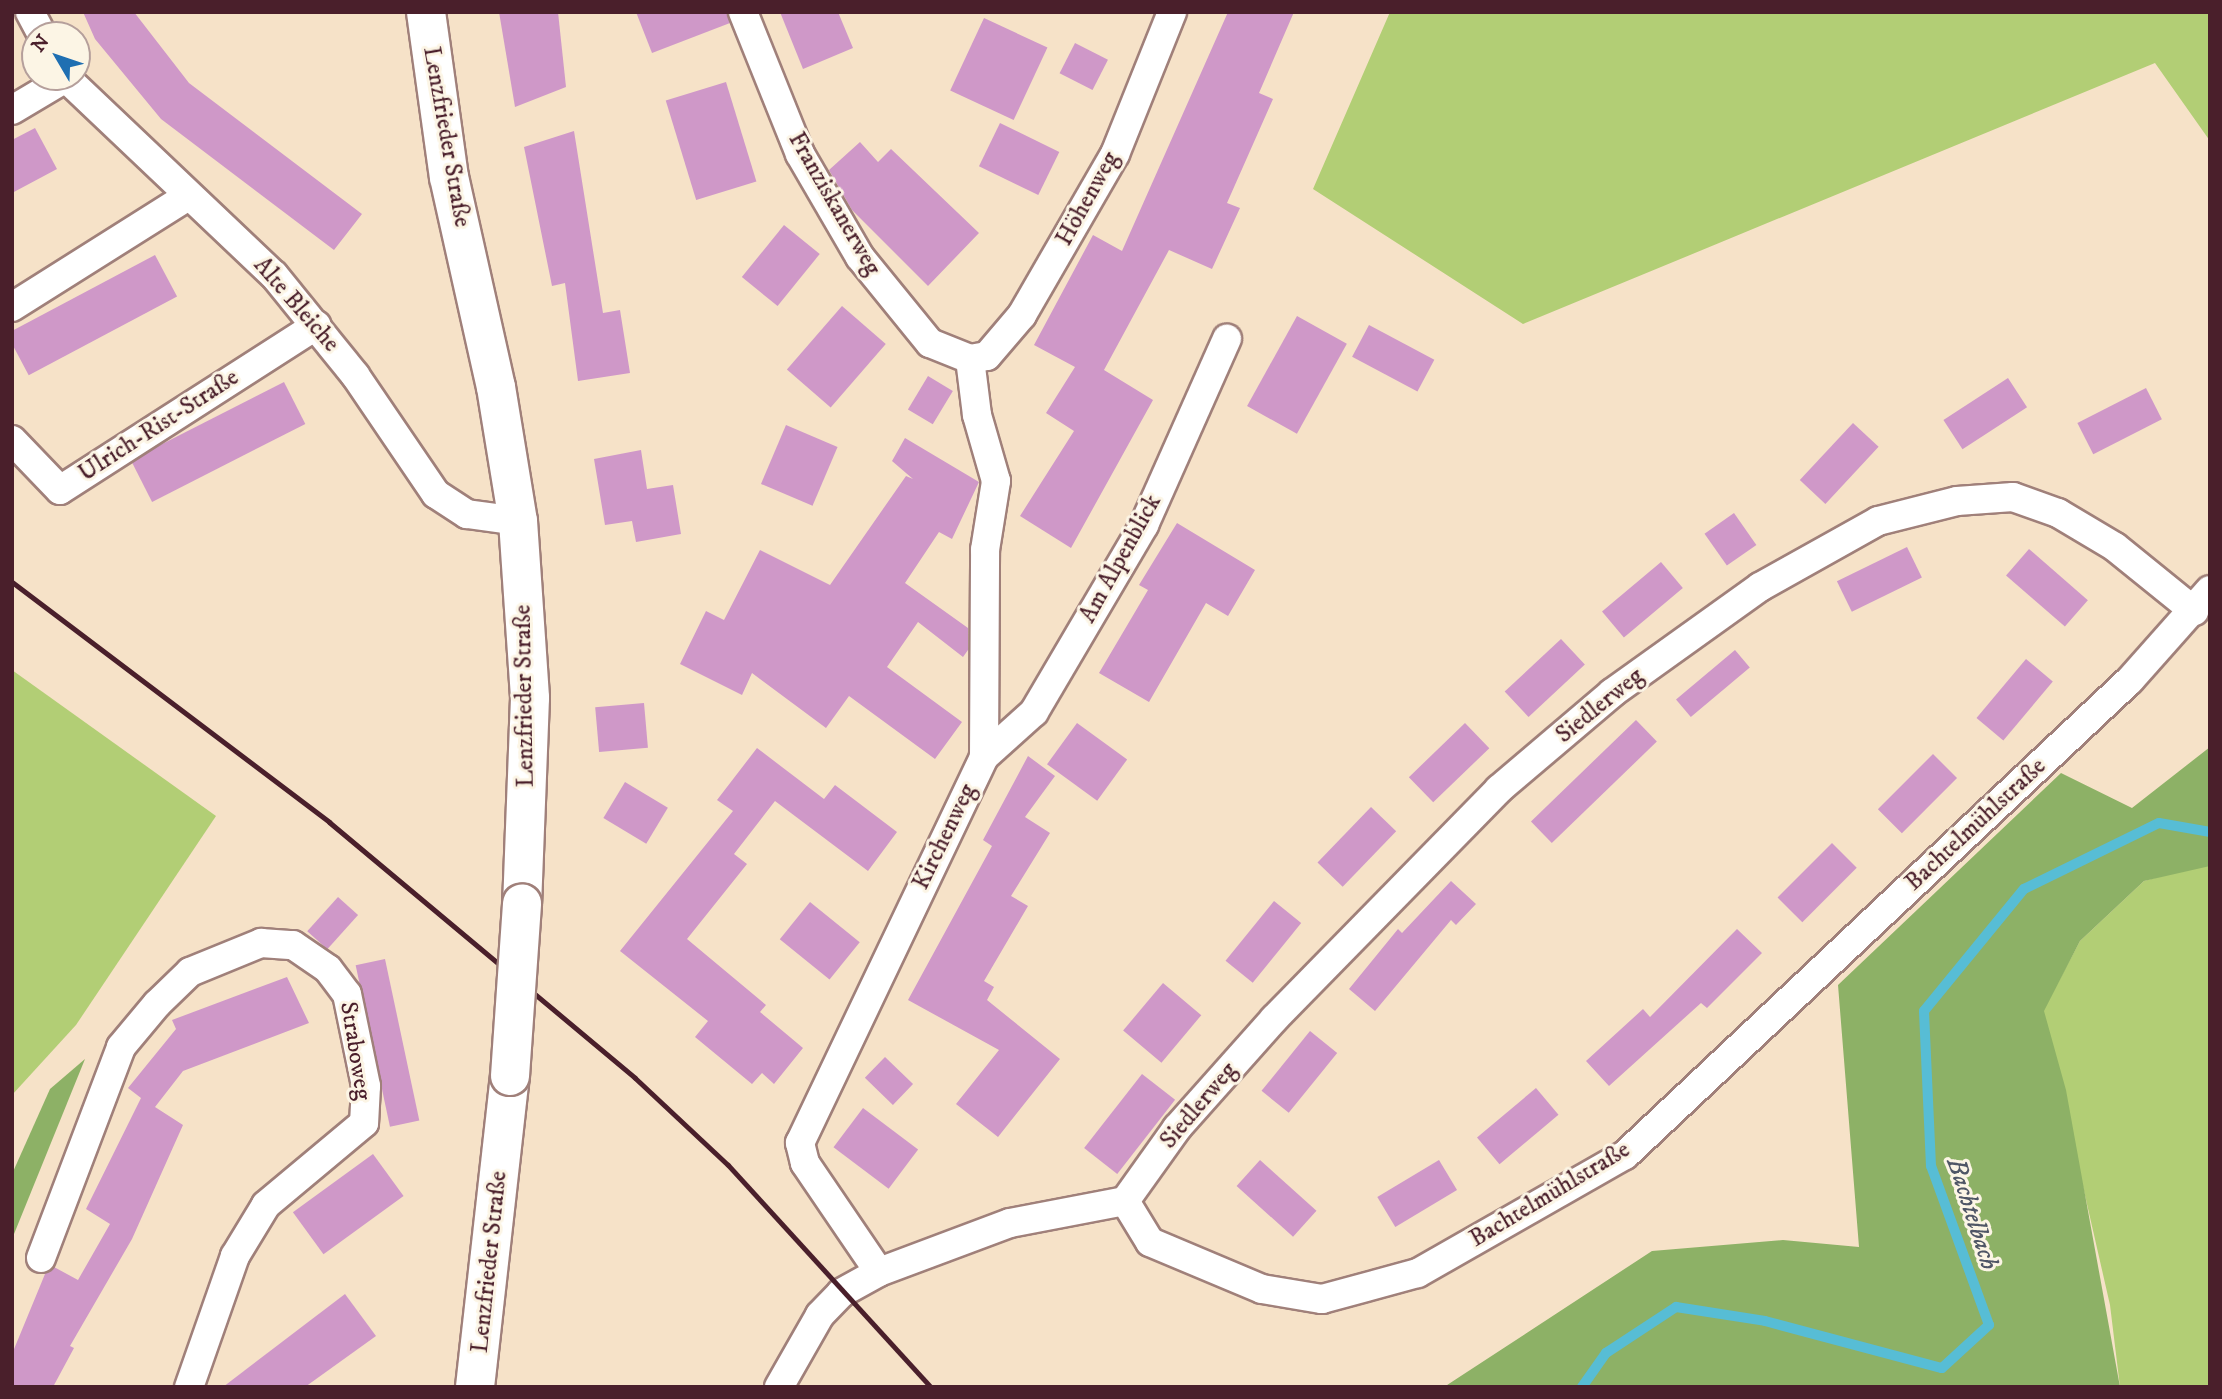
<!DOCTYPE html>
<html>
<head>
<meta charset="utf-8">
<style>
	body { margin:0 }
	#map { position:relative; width:2222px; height:1399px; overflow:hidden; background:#f6e2c8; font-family:"IM FELL DW Pica",serif }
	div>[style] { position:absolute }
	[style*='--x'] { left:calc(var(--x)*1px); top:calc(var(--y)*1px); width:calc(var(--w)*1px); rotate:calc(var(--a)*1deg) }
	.green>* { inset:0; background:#b2ce75 }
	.forest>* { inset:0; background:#8db166 }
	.stream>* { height:10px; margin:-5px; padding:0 5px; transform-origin:5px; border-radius:5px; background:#57bdd5 }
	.building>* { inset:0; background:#cf98c8; transform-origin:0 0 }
	.roads { filter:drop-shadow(2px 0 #a0807a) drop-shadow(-2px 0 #a0807a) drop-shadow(0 2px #a0807a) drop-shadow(0 -2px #a0807a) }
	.street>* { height:28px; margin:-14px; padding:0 14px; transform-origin:14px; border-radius:14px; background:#fff }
	.secondary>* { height:38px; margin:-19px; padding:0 19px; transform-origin:19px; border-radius:19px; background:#fff }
	.rail>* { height:5px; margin:-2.5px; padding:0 2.5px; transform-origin:2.5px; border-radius:2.5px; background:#4a1f2b }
	.bridges { filter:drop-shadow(2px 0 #a0807a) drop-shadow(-2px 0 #a0807a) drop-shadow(0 2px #a0807a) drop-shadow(0 -2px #a0807a) }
	.secondary-bridge>* { height:38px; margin:-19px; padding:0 19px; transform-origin:19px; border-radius:19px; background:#fff }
	span { translate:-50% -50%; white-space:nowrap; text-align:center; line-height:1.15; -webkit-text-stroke:6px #fcf5e5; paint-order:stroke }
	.street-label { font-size:24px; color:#4a1f2b }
	.water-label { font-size:26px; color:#4f5666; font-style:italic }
	.frame { position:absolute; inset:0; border:14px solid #4a1f2b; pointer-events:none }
	.north { position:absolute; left:21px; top:21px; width:70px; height:70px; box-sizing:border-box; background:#fcf5e5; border:2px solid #b59f9b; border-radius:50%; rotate:309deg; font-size:19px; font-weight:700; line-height:28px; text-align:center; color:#4a1f2b }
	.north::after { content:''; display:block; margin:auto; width:24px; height:32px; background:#1f6fb2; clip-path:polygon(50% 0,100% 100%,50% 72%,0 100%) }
</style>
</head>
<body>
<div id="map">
	<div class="green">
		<i style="clip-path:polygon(1390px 12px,2210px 12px,2210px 141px,2155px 63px,1523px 324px,1313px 189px)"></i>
		<i style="clip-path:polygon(12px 670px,216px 816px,76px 1025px,12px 1095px)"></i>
		<i style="clip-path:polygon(2205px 864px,2210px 866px,2210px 1387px,2120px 1387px,2110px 1305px,2043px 1011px,2080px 941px,2144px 881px)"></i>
	</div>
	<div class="forest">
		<i style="clip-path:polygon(2210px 747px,2210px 866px,2144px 881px,2080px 941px,2044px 1011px,2066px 1090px,2120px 1387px,1444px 1387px,1652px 1251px,1783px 1240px,1859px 1247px,1838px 985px,2061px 773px,2132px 808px)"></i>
		<i style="clip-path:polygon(85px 1059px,12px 1239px,12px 1174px,50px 1089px)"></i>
	</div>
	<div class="stream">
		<i style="--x:1582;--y:1387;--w:42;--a:-54.8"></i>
		<i style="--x:1606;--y:1353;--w:84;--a:-33.3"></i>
		<i style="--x:1676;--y:1307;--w:90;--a:8.9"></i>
		<i style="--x:1765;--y:1321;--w:183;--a:14.9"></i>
		<i style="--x:1942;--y:1368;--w:64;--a:-42.5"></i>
		<i style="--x:1989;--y:1325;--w:169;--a:-110"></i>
		<i style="--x:1931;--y:1166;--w:155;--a:-92.6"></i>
		<i style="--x:1924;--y:1011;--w:158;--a:-50.7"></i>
		<i style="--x:2024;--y:889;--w:150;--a:-26.1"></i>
		<i style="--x:2159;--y:823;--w:52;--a:10"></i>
	</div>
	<div class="building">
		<i style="clip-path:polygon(83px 12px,134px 12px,189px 83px,362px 214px,334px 250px,161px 119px,95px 39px)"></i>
		<i style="clip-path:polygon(499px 12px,558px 12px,566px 87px,515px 107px)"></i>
		<i style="clip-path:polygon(636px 12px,727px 12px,730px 23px,652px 53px)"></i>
		<i style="clip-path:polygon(780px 12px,838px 12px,853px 48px,803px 69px)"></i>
		<i style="clip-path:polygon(1228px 12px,1294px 12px,1259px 93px,1273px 99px,1227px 203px,1240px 208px,1212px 269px,1169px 250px,1104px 370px,1153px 400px,1071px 548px,1020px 516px,1074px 431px,1046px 413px,1075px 367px,1034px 345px,1093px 235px,1122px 251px)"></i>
		<i style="left:984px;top:18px;width:70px;height:80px;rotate:25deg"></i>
		<i style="left:1075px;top:43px;width:37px;height:34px;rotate:27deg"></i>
		<i style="left:726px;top:82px;width:104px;height:63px;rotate:73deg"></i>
		<i style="left:1000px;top:123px;width:66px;height:48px;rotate:26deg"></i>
		<i style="clip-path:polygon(35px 128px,57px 169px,12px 193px,12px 140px)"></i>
		<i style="clip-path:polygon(574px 131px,603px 313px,620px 310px,630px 373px,578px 381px,565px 283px,552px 286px,524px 147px)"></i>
		<i style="clip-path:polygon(860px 142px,878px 162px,891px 149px,979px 233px,928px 286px,852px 210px,829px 170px)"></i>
		<i style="left:784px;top:225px;width:46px;height:67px;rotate:39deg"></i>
		<i style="left:155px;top:255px;width:47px;height:168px;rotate:62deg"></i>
		<i style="left:842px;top:306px;width:58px;height:84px;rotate:41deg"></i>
		<i style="left:1297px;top:316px;width:57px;height:103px;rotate:29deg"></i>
		<i style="left:1369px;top:325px;width:74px;height:36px;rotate:28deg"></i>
		<i style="left:928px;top:376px;width:29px;height:39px;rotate:31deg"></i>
		<i style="left:2008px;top:378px;width:35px;height:77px;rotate:57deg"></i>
		<i style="left:284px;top:382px;width:47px;height:172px;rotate:63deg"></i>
		<i style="left:2146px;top:388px;width:35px;height:77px;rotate:63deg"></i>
		<i style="left:1853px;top:423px;width:35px;height:78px;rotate:43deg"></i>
		<i style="left:786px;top:425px;width:56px;height:64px;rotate:23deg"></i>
		<i style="clip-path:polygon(905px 438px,979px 482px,952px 539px,939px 532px,905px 583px,968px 628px,968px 650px,963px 657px,918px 622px,887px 667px,962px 722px,935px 759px,849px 696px,826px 728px,752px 673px,742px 695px,680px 664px,706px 611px,724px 620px,760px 550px,830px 585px,906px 476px,913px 479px,892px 461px)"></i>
		<i style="clip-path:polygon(641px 450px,647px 489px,673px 485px,681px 534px,636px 542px,632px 521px,605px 525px,594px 459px)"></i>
		<i style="left:1734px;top:513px;width:39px;height:36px;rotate:55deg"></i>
		<i style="clip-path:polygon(1177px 523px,1255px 570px,1228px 616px,1206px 603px,1149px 702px,1099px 673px,1148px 590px,1139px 585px)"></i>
		<i style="left:1907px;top:547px;width:34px;height:78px;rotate:64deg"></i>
		<i style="left:2029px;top:549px;width:78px;height:35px;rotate:41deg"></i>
		<i style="left:1661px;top:562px;width:34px;height:77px;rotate:50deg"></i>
		<i style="left:1561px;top:639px;width:35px;height:77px;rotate:47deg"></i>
		<i style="left:1735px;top:650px;width:23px;height:77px;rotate:50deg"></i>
		<i style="left:2026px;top:659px;width:35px;height:77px;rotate:40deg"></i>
		<i style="left:644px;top:703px;width:45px;height:49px;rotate:85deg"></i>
		<i style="left:1636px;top:720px;width:30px;height:146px;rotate:46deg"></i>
		<i style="left:1077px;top:723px;width:62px;height:51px;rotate:36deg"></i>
		<i style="left:1465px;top:723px;width:35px;height:78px;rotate:46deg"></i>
		<i style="clip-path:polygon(757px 748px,824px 799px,835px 785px,897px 832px,868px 871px,775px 801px,734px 854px,747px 864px,687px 939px,766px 1005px,760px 1012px,803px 1048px,774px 1084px,762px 1073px,752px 1084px,695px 1037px,708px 1021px,620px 951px,733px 811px,717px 800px)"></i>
		<i style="left:1933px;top:754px;width:34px;height:78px;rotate:45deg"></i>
		<i style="clip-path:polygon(1028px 756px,1055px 776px,1025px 817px,1050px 833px,1011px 896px,1028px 906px,984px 981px,994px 987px,987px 1000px,1060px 1059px,998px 1137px,956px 1104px,999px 1050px,908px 1000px,992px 846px,983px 840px)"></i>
		<i style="left:625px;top:782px;width:50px;height:42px;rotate:31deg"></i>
		<i style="left:1371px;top:807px;width:35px;height:77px;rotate:44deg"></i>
		<i style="left:1832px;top:843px;width:35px;height:77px;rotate:45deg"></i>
		<i style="clip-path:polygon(1451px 881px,1476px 904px,1456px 925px,1451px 920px,1375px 1011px,1349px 989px,1398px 929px,1402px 933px)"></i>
		<i style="left:338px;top:897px;width:27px;height:46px;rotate:42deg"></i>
		<i style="left:1274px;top:901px;width:35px;height:77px;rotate:39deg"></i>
		<i style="left:810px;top:902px;width:64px;height:48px;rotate:39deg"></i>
		<i style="clip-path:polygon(1737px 929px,1762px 953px,1707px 1008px,1701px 1003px,1609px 1086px,1586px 1061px,1643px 1009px,1650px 1017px)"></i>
		<i style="left:385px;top:959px;width:165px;height:30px;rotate:78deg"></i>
		<i style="clip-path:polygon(287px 977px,309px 1023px,183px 1071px,155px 1107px,183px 1125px,132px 1239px,70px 1346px,74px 1348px,53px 1387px,12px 1387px,12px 1354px,45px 1274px,54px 1267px,78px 1280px,110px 1224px,86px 1209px,141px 1098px,128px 1088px,176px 1029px,172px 1020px)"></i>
		<i style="left:1163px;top:983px;width:50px;height:62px;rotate:40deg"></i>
		<i style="left:1310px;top:1031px;width:35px;height:77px;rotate:39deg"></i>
		<i style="left:885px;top:1057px;width:39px;height:29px;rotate:44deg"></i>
		<i style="left:1142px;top:1074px;width:42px;height:94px;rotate:38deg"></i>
		<i style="left:1536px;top:1088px;width:35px;height:77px;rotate:50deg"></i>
		<i style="left:863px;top:1108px;width:69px;height:49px;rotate:37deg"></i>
		<i style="left:373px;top:1154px;width:52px;height:99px;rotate:54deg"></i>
		<i style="left:1260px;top:1160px;width:76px;height:35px;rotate:42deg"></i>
		<i style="left:1439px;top:1160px;width:35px;height:72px;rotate:59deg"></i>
		<i style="clip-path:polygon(345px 1294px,376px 1336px,305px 1387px,223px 1387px)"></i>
	</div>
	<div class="roads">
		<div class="street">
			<i style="--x:30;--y:12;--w:26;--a:62"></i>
			<i style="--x:743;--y:12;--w:153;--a:68.1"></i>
			<i style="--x:800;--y:154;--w:119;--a:59.8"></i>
			<i style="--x:860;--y:257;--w:111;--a:50.9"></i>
			<i style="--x:930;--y:343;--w:43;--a:21.8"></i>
			<i style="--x:65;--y:77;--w:288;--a:43.5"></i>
			<i style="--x:274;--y:275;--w:129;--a:51"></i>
			<i style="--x:355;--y:375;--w:144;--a:55.8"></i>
			<i style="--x:436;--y:494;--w:37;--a:33"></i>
			<i style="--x:467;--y:514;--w:51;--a:7.8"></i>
			<i style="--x:12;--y:110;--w:63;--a:-30.7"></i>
			<i style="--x:12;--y:307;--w:207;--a:-32.2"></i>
			<i style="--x:970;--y:359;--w:17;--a:-10"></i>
			<i style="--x:987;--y:356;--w:54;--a:-49.5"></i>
			<i style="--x:1022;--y:315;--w:186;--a:-60"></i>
			<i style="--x:1115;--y:154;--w:153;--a:-68.1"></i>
			<i style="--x:12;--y:440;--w:69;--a:46.2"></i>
			<i style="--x:60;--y:490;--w:305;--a:-32.7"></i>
			<i style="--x:984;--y:757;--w:67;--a:-42"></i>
			<i style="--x:1034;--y:712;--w:217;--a:-59.5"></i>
			<i style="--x:1144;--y:525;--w:204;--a:-66"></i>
			<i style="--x:1125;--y:1201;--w:90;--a:-54.5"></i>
			<i style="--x:1177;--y:1128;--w:146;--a:-48.3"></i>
			<i style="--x:1274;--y:1019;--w:322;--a:-45.6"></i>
			<i style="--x:1499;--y:789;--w:148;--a:-40.3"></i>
			<i style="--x:1612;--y:693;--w:182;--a:-35.6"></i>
			<i style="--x:1760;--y:587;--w:135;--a:-29.2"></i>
			<i style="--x:1878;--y:521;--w:81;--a:-14.2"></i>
			<i style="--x:1957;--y:501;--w:56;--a:-4.1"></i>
			<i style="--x:2013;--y:497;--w:48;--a:19.6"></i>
			<i style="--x:2058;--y:513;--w:66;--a:30.8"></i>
			<i style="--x:2115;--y:547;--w:102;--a:39"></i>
			<i style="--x:41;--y:1258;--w:226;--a:-69.2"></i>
			<i style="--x:121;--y:1047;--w:56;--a:-50.1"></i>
			<i style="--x:157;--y:1004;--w:46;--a:-44.1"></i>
			<i style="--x:190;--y:972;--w:77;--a:-22.2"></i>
			<i style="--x:261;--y:943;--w:32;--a:4"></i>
			<i style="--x:293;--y:945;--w:42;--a:34.4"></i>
			<i style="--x:328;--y:969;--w:31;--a:53"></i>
			<i style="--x:347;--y:994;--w:94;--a:78.3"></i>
			<i style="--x:366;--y:1086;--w:37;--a:93"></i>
			<i style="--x:364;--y:1123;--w:128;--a:140.1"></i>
			<i style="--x:266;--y:1205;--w:60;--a:121.3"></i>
			<i style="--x:235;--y:1256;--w:139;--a:109.3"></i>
			<i style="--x:879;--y:1272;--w:132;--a:-124.2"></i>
			<i style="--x:805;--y:1163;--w:21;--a:-104"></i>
			<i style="--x:800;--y:1143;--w:428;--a:-64.5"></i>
			<i style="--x:984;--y:757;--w:207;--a:-89.7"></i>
			<i style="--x:985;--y:550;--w:70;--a:-80.9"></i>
			<i style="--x:996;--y:481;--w:69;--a:-106.1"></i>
			<i style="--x:977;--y:415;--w:56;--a:-97.1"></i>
			<i style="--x:779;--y:1387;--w:83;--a:-60.3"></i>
			<i style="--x:820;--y:1315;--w:30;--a:-46"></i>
			<i style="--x:841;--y:1293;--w:43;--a:-28.9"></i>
			<i style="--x:879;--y:1272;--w:140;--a:-20.5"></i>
			<i style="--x:1010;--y:1223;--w:117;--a:-10.8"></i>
			<i style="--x:1125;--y:1201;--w:48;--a:58.6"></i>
			<i style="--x:1150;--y:1242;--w:121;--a:22.8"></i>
			<i style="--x:1262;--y:1289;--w:61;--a:9.5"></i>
			<i style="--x:1322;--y:1299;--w:99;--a:-15.2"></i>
			<i style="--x:1418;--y:1273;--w:238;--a:-29.7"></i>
			<i style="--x:1625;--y:1155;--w:693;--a:-43.25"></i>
			<i style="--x:2130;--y:680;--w:120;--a:-48.4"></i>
		</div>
		<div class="secondary">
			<i style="--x:426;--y:12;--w:167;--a:82.1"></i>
			<i style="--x:449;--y:177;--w:215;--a:77.4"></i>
			<i style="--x:496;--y:387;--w:136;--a:80.7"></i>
			<i style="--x:518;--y:521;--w:177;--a:86.1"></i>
			<i style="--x:530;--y:698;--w:205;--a:92.2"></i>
			<i style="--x:475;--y:1387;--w:313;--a:-83.6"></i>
		</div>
	</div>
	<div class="rail">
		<i style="--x:12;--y:582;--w:398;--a:37.1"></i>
		<i style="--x:329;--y:822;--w:399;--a:39.9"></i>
		<i style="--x:635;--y:1078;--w:127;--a:43.1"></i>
		<i style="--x:728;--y:1165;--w:301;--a:47.6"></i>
	</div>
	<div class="bridges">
		<div class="secondary-bridge">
			<i style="--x:510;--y:1076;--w:173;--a:-86"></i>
		</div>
	</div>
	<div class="street-label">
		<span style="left:446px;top:137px;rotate:80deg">Lenzfrieder Straße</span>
		<span style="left:1088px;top:199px;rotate:-61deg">Höhenweg</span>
		<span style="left:834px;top:204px;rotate:60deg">Franziskanerweg</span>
		<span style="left:296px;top:305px;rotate:49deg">Alte Bleiche</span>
		<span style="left:159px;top:426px;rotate:-33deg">Ulrich-Rist-Straße</span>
		<span style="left:1121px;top:559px;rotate:-61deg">Am Alpenblick</span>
		<span style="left:525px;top:696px;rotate:-91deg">Lenzfrieder Straße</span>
		<span style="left:1600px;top:706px;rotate:-39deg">Siedlerweg</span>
		<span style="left:1976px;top:825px;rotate:-43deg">Bachtelmühlstraße</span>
		<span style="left:945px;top:837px;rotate:-64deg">Kirchenweg</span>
		<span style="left:355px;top:1051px;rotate:81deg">Straboweg</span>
		<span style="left:1199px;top:1106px;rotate:-50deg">Siedlerweg</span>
		<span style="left:1550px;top:1195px;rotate:-31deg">Bachtelmühlstraße</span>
		<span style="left:490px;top:1262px;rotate:-84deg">Lenzfrieder Straße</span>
	</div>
	<div class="water-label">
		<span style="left:1972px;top:1214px;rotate:72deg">Bachtelbach</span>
	</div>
	<div class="frame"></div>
	<div class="north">N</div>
</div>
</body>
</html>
